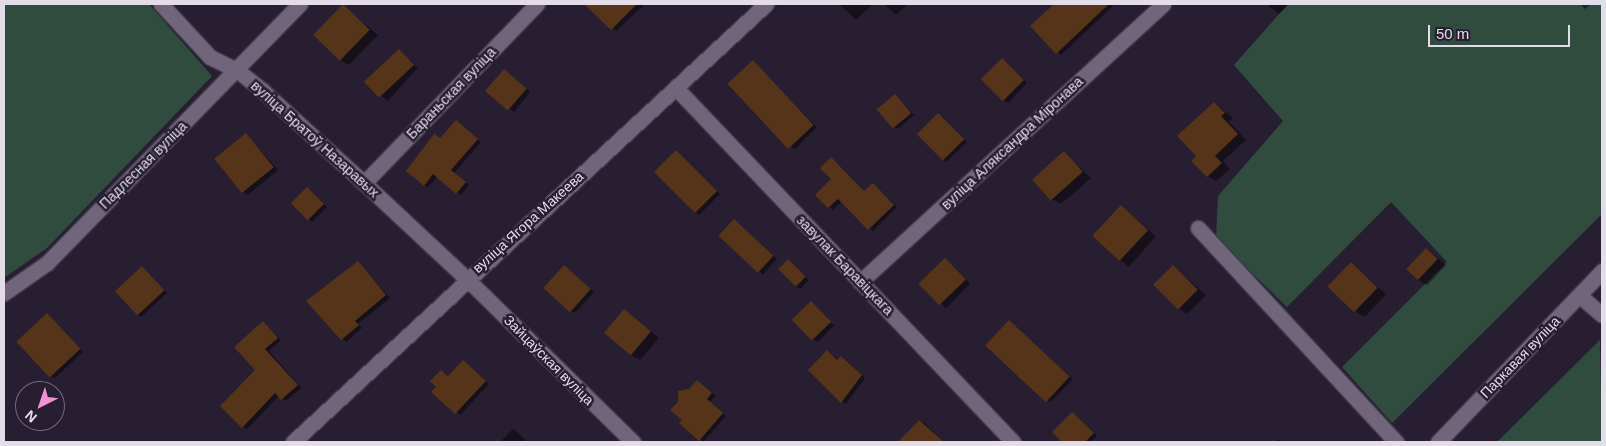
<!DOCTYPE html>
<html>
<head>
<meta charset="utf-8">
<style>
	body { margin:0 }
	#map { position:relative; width:1606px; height:446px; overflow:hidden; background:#281e31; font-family:Helvetica,sans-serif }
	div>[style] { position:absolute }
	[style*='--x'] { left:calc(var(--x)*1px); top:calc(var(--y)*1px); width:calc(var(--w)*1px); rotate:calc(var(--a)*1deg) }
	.green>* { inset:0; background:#2f4c3e }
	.shadow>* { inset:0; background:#0007; transform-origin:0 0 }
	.building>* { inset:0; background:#56341a; transform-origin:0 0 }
	.roads { filter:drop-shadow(1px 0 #433b4b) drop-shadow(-1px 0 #433b4b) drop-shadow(0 1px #433b4b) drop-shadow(0 -1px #433b4b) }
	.minor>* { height:15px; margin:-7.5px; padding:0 7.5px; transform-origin:7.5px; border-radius:7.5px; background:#71657c }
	span { translate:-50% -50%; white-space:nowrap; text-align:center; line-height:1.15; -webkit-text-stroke:5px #281e31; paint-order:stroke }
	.street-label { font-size:14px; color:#e3ddea }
	.frame { position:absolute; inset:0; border:5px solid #e3ddea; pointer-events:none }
	.north { position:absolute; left:15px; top:381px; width:50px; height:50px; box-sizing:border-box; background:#281e31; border:1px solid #736a7b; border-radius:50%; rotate:221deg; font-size:14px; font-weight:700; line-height:20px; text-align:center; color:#e3ddea }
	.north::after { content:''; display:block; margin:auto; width:18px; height:22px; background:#f391d6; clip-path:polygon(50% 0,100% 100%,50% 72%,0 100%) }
	.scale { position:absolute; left:1428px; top:25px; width:142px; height:22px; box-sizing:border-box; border:2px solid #e3ddea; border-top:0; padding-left:6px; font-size:15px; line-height:18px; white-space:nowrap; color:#e3ddea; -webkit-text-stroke:4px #281e31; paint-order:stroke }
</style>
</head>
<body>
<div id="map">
	<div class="green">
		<i style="clip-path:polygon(4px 4px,149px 4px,212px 76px,47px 248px,4px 278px)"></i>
		<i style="clip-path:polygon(1288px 4px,1580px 4px,1585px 9px,1591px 4px,1602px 4px,1602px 214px,1392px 423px,1342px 367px,1447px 262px,1391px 202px,1287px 307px,1216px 238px,1218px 196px,1283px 121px,1234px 65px)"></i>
		<i style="clip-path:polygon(1600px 340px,1602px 442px,1497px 442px)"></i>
	</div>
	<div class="shadow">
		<i style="clip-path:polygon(593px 4px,645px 4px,616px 31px,590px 7px)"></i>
		<i style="clip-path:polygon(839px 4px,873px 4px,856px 20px)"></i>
		<i style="clip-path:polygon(884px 4px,908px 4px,896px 15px)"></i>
		<i style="clip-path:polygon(1054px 4px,1115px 4px,1061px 55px,1032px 26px)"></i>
		<i style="clip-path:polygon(1266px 4px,1289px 4px,1279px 14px)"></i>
		<i style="clip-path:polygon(343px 6px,378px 35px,349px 65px,340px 60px)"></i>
		<i style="left:399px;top:51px;width:25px;height:45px;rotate:42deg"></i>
		<i style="clip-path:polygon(753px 62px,817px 127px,795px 149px,791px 147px)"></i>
		<i style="clip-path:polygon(1006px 62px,1027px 83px,1008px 103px,1004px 101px)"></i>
		<i style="clip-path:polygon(508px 73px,530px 92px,514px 112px,487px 91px)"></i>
		<i style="clip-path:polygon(895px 96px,914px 115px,898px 129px,894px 127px)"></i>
		<i style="clip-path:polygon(1215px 103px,1233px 118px,1229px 122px,1246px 140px,1223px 161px,1230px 169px,1216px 181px,1208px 176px,1198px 156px)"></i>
		<i style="clip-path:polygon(938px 114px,967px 142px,946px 162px,942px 159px)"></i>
		<i style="clip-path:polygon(460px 124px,481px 142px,454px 173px,469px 185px,461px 195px,438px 176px,428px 187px,424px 185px,440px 139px)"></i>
		<i style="clip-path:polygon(246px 135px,278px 170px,248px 195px,244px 193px)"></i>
		<i style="clip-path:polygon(677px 151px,720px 194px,699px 215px,695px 212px)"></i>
		<i style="clip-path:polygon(1064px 153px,1091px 178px,1061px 204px,1052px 199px)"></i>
		<i style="clip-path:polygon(835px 161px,865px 192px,873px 184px,897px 207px,873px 231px,842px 201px,833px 210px,817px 195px,833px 179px)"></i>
		<i style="clip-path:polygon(311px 191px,327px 207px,312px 222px,308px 219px)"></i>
		<i style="left:1121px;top:206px;width:46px;height:41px;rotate:41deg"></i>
		<i style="left:734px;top:220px;width:58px;height:21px;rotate:42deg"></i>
		<i style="clip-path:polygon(1427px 249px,1446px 265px,1427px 285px,1418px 280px)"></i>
		<i style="left:945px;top:259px;width:35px;height:35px;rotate:44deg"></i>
		<i style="left:788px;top:260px;width:29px;height:13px;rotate:44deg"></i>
		<i style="clip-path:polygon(358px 263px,390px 298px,358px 324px,362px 328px,346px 342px,308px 301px)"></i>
		<i style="clip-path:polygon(1351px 264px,1386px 294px,1365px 317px,1356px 312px)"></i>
		<i style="clip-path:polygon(1173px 266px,1206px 295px,1187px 314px,1179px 309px)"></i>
		<i style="clip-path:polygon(568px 269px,594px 292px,575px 313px,571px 311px)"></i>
		<i style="clip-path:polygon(146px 270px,167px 293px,141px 317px,137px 315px)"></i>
		<i style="left:811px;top:303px;width:32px;height:24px;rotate:44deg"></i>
		<i style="clip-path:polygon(624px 310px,659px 338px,640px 360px,631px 355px)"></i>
		<i style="clip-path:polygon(47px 314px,83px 352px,55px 378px,50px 376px)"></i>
		<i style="clip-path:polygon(1009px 321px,1073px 379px,1051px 402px,1047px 400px)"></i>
		<i style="clip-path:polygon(263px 322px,281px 340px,269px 351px,301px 388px,286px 401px,279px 396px,247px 429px,243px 427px,257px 370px)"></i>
		<i style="clip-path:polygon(831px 354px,838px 360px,841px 357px,845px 359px,865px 378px,846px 404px,842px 402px)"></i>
		<i style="clip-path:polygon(467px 364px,489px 384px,460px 415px,438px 387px,442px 371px,449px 376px)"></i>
		<i style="clip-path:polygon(697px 381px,716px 396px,710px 402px,726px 416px,703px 442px,684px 420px,689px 390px)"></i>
		<i style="clip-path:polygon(1072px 413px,1097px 436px,1091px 442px,1064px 442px,1053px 432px)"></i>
		<i style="clip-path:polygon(920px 421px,924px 423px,944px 442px,900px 442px)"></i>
		<i style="clip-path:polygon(513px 429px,517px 432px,528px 442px,500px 442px)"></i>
		<i style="clip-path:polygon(1278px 439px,1284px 442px,1275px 442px)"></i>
	</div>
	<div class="building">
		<i style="left:343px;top:4px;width:37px;height:43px;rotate:44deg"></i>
		<i style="clip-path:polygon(584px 4px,637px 4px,611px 30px)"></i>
		<i style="clip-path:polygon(1054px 4px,1109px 4px,1056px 54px,1030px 26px)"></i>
		<i style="left:399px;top:49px;width:22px;height:48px;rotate:47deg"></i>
		<i style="left:1002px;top:58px;width:31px;height:30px;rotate:45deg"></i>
		<i style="left:753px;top:60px;width:89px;height:35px;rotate:47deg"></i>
		<i style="left:504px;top:69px;width:30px;height:29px;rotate:41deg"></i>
		<i style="left:895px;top:94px;width:25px;height:24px;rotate:50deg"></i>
		<i style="clip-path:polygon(1214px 102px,1225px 113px,1221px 116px,1238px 134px,1215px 156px,1222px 163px,1207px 177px,1191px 161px,1196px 156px,1177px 136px)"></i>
		<i style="left:938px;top:113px;width:37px;height:30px;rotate:45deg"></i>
		<i style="clip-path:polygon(456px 120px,478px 139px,451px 170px,466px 182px,456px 194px,433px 174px,424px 186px,406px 171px,434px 134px,440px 138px)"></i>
		<i style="left:246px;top:133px;width:44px;height:41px;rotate:51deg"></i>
		<i style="left:676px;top:150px;width:58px;height:31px;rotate:45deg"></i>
		<i style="left:1064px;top:151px;width:28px;height:43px;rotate:48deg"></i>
		<i style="clip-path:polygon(831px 157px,864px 191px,873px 183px,894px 205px,868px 230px,838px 199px,828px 208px,815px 195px,831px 179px,820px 168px)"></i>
		<i style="left:307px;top:187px;width:24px;height:23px;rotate:45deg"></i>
		<i style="left:1121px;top:205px;width:37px;height:42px;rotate:43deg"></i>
		<i style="left:734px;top:219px;width:54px;height:23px;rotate:43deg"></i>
		<i style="left:1426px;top:248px;width:16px;height:29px;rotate:43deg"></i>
		<i style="left:945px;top:258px;width:30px;height:37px;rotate:46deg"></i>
		<i style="left:788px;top:259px;width:25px;height:14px;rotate:45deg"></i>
		<i style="clip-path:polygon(358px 261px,386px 295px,355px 321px,359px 325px,341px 340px,306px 301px)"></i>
		<i style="left:1351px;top:262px;width:37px;height:34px;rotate:44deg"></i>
		<i style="left:564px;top:265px;width:36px;height:31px;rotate:42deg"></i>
		<i style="left:1173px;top:265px;width:35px;height:28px;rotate:45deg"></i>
		<i style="left:142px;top:266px;width:33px;height:37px;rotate:47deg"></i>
		<i style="left:811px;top:301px;width:29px;height:27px;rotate:46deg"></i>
		<i style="left:624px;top:309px;width:35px;height:31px;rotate:40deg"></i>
		<i style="left:47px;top:313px;width:49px;height:42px;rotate:47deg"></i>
		<i style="left:1009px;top:320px;width:83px;height:35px;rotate:43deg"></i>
		<i style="clip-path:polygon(263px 321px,278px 338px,265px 349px,298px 385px,281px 400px,275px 393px,242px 428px,220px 406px,255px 370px,234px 347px)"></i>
		<i style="clip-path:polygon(827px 350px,837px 360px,841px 356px,862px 375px,841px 403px,808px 370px)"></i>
		<i style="clip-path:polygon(463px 360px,486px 381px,455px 414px,431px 392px,436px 387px,430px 381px,441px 370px,448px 376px)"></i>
		<i style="clip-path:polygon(697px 380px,712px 393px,707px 399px,723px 413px,699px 441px,679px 423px,682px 420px,670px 410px,678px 402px,678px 391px,689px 389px)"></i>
		<i style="clip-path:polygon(1072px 412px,1094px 433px,1085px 442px,1062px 442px,1052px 432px)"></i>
		<i style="clip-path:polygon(919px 420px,944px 442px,898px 442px)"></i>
	</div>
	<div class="roads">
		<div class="minor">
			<i style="--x:161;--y:4;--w:72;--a:47.2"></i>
			<i style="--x:210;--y:57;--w:30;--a:26"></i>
			<i style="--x:237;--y:70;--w:32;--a:39"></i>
			<i style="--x:262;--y:90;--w:138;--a:42.4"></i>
			<i style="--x:364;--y:183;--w:141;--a:43"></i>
			<i style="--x:467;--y:279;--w:233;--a:44.5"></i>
			<i style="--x:676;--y:88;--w:489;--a:46.4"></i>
			<i style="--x:364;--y:183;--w:249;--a:-46"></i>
			<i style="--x:1198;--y:228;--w:292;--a:47.2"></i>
			<i style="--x:860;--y:282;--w:411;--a:-42.5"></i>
			<i style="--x:4;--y:293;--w:52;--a:-34.9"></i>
			<i style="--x:47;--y:263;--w:362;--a:-45.7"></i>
			<i style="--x:1579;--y:295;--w:30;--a:41"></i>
			<i style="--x:293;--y:442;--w:645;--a:-42.8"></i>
			<i style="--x:1438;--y:442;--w:237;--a:-46.2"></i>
		</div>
	</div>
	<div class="street-label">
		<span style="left:451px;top:93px;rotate:-46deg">Бараньская вуліца</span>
		<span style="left:315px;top:139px;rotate:42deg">вуліца Братоў Назаравых</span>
		<span style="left:1012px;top:143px;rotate:-43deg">вуліца Аляксандра Міронава</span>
		<span style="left:143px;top:165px;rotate:-45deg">Падлесная вуліца</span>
		<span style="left:528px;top:222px;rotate:-42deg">вуліца Ягора Макеева</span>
		<span style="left:845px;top:265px;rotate:46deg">завулак Баравіцкага</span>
		<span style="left:1520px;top:357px;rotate:-46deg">Паркавая вуліца</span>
		<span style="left:549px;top:360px;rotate:45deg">Зайцаўская вуліца</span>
	</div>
	<div class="frame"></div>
	<div class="north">N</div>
	<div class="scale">50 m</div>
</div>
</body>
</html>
